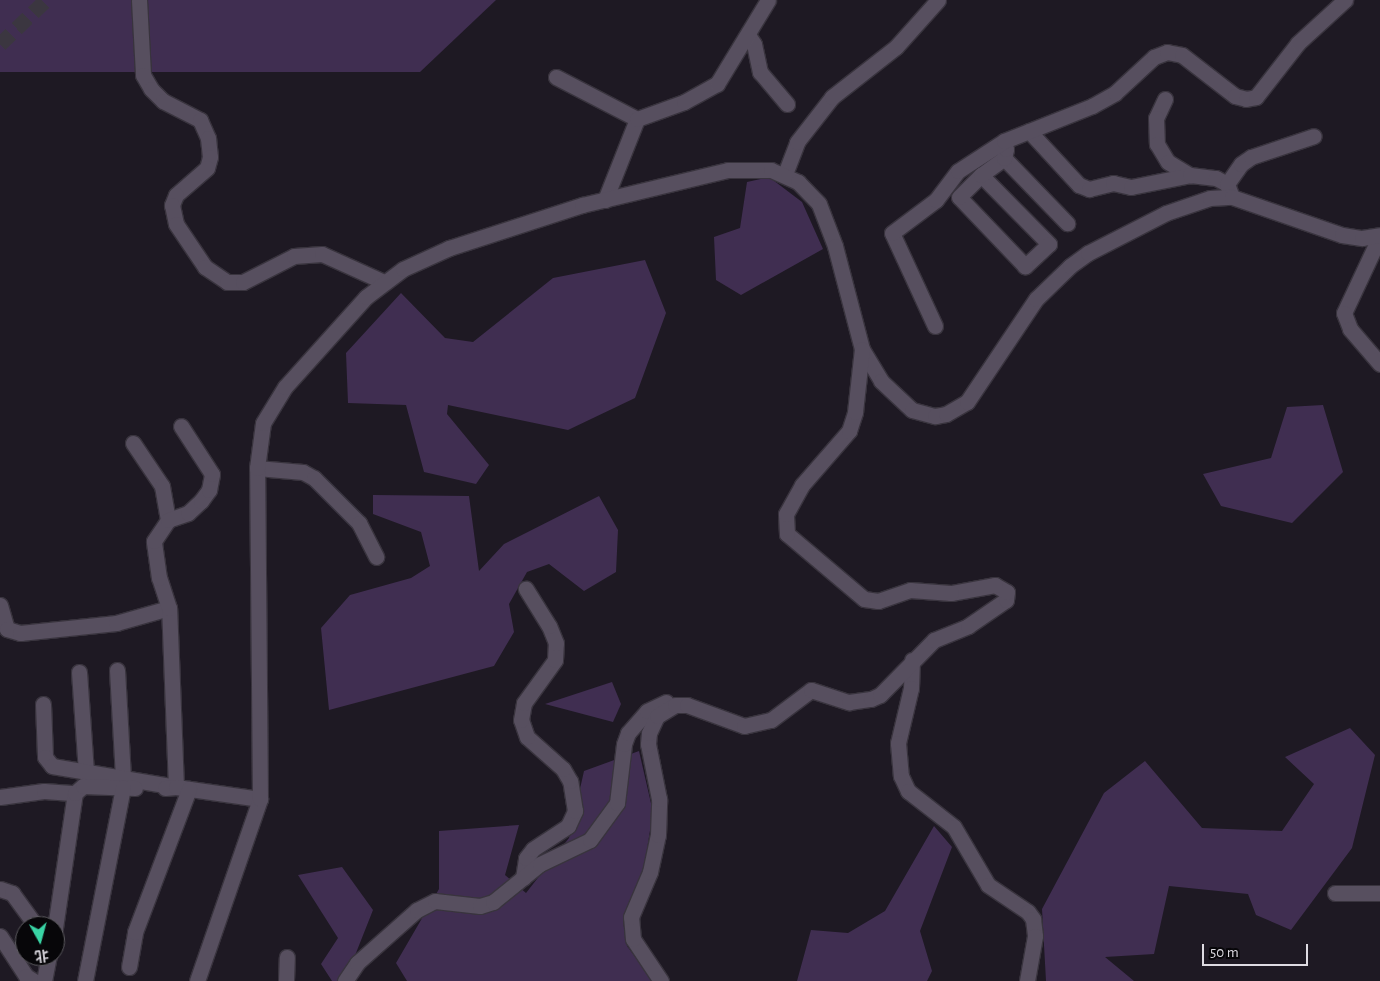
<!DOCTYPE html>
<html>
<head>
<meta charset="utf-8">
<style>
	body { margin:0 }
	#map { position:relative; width:1380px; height:981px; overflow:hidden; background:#1e1923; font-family:"Alegreya Sans","Noto Sans SC",sans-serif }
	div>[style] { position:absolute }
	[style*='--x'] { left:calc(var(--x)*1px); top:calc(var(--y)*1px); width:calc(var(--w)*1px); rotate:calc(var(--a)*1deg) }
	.green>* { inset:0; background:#402e51 }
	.highway-tunnel>* { height:15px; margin-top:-7.5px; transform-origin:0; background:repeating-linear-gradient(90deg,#3b3640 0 15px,transparent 0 23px) }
	.roads { filter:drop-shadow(1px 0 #39343e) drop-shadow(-1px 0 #39343e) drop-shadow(0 1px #39343e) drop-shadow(0 -1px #39343e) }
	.minor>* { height:15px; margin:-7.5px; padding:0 7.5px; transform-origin:7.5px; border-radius:7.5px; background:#574f5f }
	span { translate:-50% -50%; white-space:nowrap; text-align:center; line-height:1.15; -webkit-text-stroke:5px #070609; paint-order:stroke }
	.north { position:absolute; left:15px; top:916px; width:50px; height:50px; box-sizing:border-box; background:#070609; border:1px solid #5d5b60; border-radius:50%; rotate:173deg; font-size:14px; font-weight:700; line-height:20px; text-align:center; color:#dedbe2 }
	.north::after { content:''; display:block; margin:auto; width:18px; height:22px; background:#39d4a5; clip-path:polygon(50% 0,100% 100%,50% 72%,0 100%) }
	.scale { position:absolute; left:1202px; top:944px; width:106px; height:22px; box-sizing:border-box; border:2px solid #dedbe2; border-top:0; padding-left:6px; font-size:15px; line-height:18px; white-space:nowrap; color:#dedbe2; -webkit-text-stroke:4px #070609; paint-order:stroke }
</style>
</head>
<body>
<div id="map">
	<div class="green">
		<i style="clip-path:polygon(0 0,496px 0,420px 72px,0 72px)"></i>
		<i style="clip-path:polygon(769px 177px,802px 202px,823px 249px,741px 295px,716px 280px,714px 237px,740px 228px,747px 182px)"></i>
		<i style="clip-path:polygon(645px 260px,666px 313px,635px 398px,568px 430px,448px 405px,447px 414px,489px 465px,476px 484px,424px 472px,406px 405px,348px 403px,346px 353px,401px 293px,445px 338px,473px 342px,553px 278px)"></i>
		<i style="clip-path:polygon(1323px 405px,1343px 472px,1292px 523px,1221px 506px,1203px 474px,1271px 458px,1287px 407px)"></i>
		<i style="clip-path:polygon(373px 495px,469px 496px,479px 571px,504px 544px,599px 496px,618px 530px,616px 572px,584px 591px,549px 564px,527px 572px,509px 604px,514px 632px,494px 666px,329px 710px,321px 628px,350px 595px,411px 578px,430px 566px,421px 532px,373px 514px)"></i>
		<i style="clip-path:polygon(612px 682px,621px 704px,613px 722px,545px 704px)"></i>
		<i style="clip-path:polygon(1350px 728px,1375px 755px,1352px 848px,1291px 930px,1256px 915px,1248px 894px,1169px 886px,1154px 954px,1105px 957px,1134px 981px,1046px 981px,1042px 909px,1104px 793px,1145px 761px,1202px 828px,1282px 831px,1314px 784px,1285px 757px)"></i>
		<i style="clip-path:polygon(639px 751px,653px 812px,644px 868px,623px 921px,627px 946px,653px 981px,407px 981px,396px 963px,439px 889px,439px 831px,519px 825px,505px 875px,526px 893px,569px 838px,584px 771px)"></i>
		<i style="clip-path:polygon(934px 826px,952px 847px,920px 931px,932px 971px,927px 981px,797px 981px,811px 930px,848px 933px,885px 911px)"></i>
		<i style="clip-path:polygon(342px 867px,373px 910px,354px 958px,339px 981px,332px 981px,321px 964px,338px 938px,298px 875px)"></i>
	</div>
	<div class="highway-tunnel">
		<i style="--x:0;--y:44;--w:64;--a:-43.7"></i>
	</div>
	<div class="roads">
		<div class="minor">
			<i style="--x:139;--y:0;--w:75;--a:86.9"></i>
			<i style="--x:143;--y:75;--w:16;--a:60"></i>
			<i style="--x:151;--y:89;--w:17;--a:45"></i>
			<i style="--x:163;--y:101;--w:42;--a:27.2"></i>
			<i style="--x:200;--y:120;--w:20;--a:66"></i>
			<i style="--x:208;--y:138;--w:19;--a:84"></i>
			<i style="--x:210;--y:157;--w:11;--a:105"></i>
			<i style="--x:207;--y:168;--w:41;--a:138.9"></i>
			<i style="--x:176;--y:195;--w:11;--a:112"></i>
			<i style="--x:172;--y:205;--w:19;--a:78"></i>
			<i style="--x:176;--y:224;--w:52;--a:56"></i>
			<i style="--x:205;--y:267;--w:27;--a:34"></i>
			<i style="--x:227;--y:282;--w:16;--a:0"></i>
			<i style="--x:243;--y:282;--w:57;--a:-27"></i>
			<i style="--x:294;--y:256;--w:28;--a:-4"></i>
			<i style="--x:322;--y:254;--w:68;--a:24.3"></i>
			<i style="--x:748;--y:35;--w:11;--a:56"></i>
			<i style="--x:754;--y:44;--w:29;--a:78"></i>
			<i style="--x:760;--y:72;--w:42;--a:49.8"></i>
			<i style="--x:556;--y:77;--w:91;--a:27.4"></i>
			<i style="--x:1165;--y:99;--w:21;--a:115"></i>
			<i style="--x:1156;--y:118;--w:26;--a:88"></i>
			<i style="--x:1157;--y:144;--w:21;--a:59"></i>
			<i style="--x:1168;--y:162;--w:26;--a:31"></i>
			<i style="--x:1029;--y:131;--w:74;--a:47.2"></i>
			<i style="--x:1079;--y:185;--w:11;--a:22"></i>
			<i style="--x:1089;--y:189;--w:25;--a:-14"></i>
			<i style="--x:1113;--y:183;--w:18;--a:13"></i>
			<i style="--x:1131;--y:187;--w:60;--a:-11.5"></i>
			<i style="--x:1190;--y:175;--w:26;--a:7"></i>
			<i style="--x:1216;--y:178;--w:13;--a:29"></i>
			<i style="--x:1227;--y:184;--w:14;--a:69"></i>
			<i style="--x:1004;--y:158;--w:91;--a:45.9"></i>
			<i style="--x:785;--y:174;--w:34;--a:-69"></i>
			<i style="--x:797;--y:142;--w:57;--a:-52.1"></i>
			<i style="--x:832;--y:97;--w:81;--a:-38"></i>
			<i style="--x:896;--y:47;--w:63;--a:-48.2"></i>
			<i style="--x:981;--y:175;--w:97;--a:45.4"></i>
			<i style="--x:1049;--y:244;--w:33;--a:137"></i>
			<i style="--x:1025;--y:266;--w:95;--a:-133.7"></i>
			<i style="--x:959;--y:197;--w:31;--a:-45"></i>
			<i style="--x:981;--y:175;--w:29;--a:-36"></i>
			<i style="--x:1004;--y:158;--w:9;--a:-77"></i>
			<i style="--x:1006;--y:149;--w:8;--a:-104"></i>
			<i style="--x:1227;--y:184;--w:24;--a:-55"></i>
			<i style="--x:1241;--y:164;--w:12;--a:-35"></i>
			<i style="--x:1251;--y:157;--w:66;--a:-18.4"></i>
			<i style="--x:605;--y:200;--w:87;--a:-68.4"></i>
			<i style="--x:637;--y:119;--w:50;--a:-19.9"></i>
			<i style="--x:684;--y:102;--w:38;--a:-29"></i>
			<i style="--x:717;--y:84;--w:98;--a:-58.7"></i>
			<i style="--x:1380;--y:236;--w:85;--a:115.1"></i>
			<i style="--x:1344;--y:313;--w:17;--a:69"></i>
			<i style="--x:1350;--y:329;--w:46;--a:49.4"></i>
			<i style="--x:935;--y:326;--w:102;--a:-114.8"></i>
			<i style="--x:892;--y:233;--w:55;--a:-36.9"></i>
			<i style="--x:936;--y:200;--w:36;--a:-53"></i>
			<i style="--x:958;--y:171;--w:55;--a:-33.1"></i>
			<i style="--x:1004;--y:141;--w:95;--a:-21.7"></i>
			<i style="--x:1092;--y:106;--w:26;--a:-29"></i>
			<i style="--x:1115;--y:93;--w:53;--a:-42.7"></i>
			<i style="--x:1154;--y:57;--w:14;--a:-21"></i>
			<i style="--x:1167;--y:52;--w:15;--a:11"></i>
			<i style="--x:1182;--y:55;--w:67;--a:37.7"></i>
			<i style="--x:1235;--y:96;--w:11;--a:15"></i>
			<i style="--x:1246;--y:99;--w:10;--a:-11"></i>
			<i style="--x:1256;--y:97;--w:68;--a:-52.1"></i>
			<i style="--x:1298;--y:43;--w:64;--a:-42.5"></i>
			<i style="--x:133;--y:443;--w:52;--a:56"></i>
			<i style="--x:162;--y:486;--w:35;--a:80"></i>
			<i style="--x:257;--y:468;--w:46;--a:5"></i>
			<i style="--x:303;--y:472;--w:13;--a:29"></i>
			<i style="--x:314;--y:478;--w:64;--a:45"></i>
			<i style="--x:359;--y:523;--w:38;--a:63"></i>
			<i style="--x:0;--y:605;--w:25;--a:74"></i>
			<i style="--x:7;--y:629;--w:14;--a:17"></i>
			<i style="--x:20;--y:633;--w:97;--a:-5.9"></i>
			<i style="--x:116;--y:623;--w:55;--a:-15.8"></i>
			<i style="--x:912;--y:660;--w:28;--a:92"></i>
			<i style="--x:911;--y:688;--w:57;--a:103.3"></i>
			<i style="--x:898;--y:743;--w:33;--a:85"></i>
			<i style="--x:901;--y:776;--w:17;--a:65"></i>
			<i style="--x:908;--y:791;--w:58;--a:38"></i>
			<i style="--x:954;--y:827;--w:67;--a:59.6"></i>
			<i style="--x:988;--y:885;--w:48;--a:34"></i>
			<i style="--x:1028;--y:912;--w:9;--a:54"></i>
			<i style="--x:1033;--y:919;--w:17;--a:83"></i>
			<i style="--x:1035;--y:936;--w:46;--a:100.1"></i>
			<i style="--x:117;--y:670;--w:108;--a:86.8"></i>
			<i style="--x:79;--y:672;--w:99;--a:86"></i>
			<i style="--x:43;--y:704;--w:53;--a:87.8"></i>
			<i style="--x:45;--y:757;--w:11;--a:52"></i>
			<i style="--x:52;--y:766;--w:126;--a:9.6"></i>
			<i style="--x:176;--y:787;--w:179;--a:-92.2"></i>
			<i style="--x:169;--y:608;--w:32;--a:-108"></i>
			<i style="--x:159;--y:578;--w:37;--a:-98"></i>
			<i style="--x:154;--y:541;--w:25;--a:-56"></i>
			<i style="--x:168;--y:520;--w:21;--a:-19"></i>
			<i style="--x:188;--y:513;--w:18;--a:-43"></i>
			<i style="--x:201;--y:501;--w:14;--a:-54"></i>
			<i style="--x:209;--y:490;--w:16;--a:-79"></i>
			<i style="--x:212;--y:474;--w:57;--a:-122.9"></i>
			<i style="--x:165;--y:788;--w:11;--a:-5"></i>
			<i style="--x:176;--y:787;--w:85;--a:8.1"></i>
			<i style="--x:0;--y:797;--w:44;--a:-7.8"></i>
			<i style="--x:44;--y:791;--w:31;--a:4"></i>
			<i style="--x:523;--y:878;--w:20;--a:-81"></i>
			<i style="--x:526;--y:858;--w:11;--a:-52"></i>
			<i style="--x:533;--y:849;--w:42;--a:-33.3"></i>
			<i style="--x:568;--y:826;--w:17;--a:-65"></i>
			<i style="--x:575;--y:811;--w:30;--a:-99"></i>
			<i style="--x:570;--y:781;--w:14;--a:-120"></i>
			<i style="--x:563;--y:769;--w:48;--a:-138.4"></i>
			<i style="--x:527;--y:737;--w:18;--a:-109"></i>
			<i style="--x:521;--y:720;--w:17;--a:-80"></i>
			<i style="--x:524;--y:703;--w:53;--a:-54.2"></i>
			<i style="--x:555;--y:660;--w:17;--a:-87"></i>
			<i style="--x:556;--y:643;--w:18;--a:-112"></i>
			<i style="--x:549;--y:626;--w:44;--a:-121.9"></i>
			<i style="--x:0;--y:889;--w:13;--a:18"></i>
			<i style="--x:12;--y:893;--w:41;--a:54"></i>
			<i style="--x:1335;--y:893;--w:45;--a:0"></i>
			<i style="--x:55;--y:928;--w:136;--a:-81.6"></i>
			<i style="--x:75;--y:793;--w:11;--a:-41"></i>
			<i style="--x:83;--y:786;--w:52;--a:2.2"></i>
			<i style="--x:0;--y:936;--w:48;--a:57"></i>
			<i style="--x:26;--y:976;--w:9;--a:32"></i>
			<i style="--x:129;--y:967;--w:36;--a:-80"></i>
			<i style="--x:135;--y:932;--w:153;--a:-69.3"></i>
			<i style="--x:44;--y:981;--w:25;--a:-79"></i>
			<i style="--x:85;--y:981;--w:197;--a:-78.9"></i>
			<i style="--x:197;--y:981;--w:193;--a:-70.9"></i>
			<i style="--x:260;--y:799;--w:331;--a:-90.5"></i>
			<i style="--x:257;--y:468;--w:45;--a:-82.4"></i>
			<i style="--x:263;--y:423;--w:42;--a:-58.6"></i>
			<i style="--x:285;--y:387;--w:121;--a:-48"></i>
			<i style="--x:366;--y:297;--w:46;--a:-37.1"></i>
			<i style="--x:403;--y:269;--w:51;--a:-24.5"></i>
			<i style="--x:449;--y:248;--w:140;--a:-17.9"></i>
			<i style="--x:582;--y:205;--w:150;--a:-13.5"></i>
			<i style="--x:728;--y:170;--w:43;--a:0"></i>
			<i style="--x:771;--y:170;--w:30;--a:24"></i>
			<i style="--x:798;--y:182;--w:30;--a:46"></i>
			<i style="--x:819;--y:204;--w:45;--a:69.1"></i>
			<i style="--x:835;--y:246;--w:106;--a:75.3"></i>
			<i style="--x:862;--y:349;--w:37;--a:59"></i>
			<i style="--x:881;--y:381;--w:42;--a:43.1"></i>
			<i style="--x:912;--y:410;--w:24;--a:15"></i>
			<i style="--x:935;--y:416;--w:11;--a:-10"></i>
			<i style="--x:946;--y:414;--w:24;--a:-30"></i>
			<i style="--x:967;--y:402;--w:124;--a:-56.2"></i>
			<i style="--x:1036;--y:299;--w:47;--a:-44.1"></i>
			<i style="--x:1070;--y:266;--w:22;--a:-36"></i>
			<i style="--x:1088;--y:253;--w:88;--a:-27.1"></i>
			<i style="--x:1166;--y:213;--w:46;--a:-18.8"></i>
			<i style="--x:1210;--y:198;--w:22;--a:-3"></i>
			<i style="--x:1232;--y:197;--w:116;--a:19.1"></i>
			<i style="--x:1342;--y:235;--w:20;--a:9"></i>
			<i style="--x:1362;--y:238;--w:18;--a:-9"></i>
			<i style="--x:286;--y:981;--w:24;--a:-88"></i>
			<i style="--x:345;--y:981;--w:22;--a:-56"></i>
			<i style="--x:357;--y:963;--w:80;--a:-41.5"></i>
			<i style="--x:417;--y:910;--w:20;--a:-27"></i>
			<i style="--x:435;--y:901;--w:45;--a:6.3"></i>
			<i style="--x:480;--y:906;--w:14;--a:-17"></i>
			<i style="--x:493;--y:902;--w:60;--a:-39"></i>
			<i style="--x:540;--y:864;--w:55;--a:-25.6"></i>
			<i style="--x:590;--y:840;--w:46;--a:-53.9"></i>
			<i style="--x:617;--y:803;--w:59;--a:-83.2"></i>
			<i style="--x:624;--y:744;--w:12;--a:-70"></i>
			<i style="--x:628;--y:733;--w:29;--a:-49"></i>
			<i style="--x:647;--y:711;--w:21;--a:-25"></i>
			<i style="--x:661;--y:981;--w:50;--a:-123.7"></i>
			<i style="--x:633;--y:939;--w:22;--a:-95"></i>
			<i style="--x:631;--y:917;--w:49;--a:-67.1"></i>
			<i style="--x:650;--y:872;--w:38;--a:-78"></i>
			<i style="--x:658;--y:835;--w:36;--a:-88"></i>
			<i style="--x:659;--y:799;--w:56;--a:-101.3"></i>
			<i style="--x:648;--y:744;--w:11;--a:-85"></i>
			<i style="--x:649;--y:733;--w:19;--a:-65"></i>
			<i style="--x:657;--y:716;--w:21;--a:-31"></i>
			<i style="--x:675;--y:705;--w:12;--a:0"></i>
			<i style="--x:687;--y:705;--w:61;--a:20.2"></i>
			<i style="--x:744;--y:726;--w:28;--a:-13"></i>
			<i style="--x:771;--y:720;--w:50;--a:-36.9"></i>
			<i style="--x:811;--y:690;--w:40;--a:18"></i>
			<i style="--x:849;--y:702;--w:22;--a:-8"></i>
			<i style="--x:871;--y:699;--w:10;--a:-24"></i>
			<i style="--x:880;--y:695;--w:77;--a:-45.5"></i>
			<i style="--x:934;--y:640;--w:37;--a:-22"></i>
			<i style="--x:968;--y:626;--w:46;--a:-34.4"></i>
			<i style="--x:1006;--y:600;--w:8;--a:-83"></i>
			<i style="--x:1007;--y:592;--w:14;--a:-150"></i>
			<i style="--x:995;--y:585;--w:45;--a:169.7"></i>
			<i style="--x:951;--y:593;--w:41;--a:-175.8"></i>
			<i style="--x:910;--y:590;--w:34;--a:161"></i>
			<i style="--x:878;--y:601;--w:14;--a:-172"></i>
			<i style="--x:864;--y:599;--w:101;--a:-139.8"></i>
			<i style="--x:787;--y:534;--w:20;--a:-93"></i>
			<i style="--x:786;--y:514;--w:33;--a:-61"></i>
			<i style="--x:802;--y:485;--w:72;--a:-49"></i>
			<i style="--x:849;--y:431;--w:20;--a:-72"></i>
			<i style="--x:855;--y:412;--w:63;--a:-83.7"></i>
		</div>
	</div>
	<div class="north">北</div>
	<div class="scale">50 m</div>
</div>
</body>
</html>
